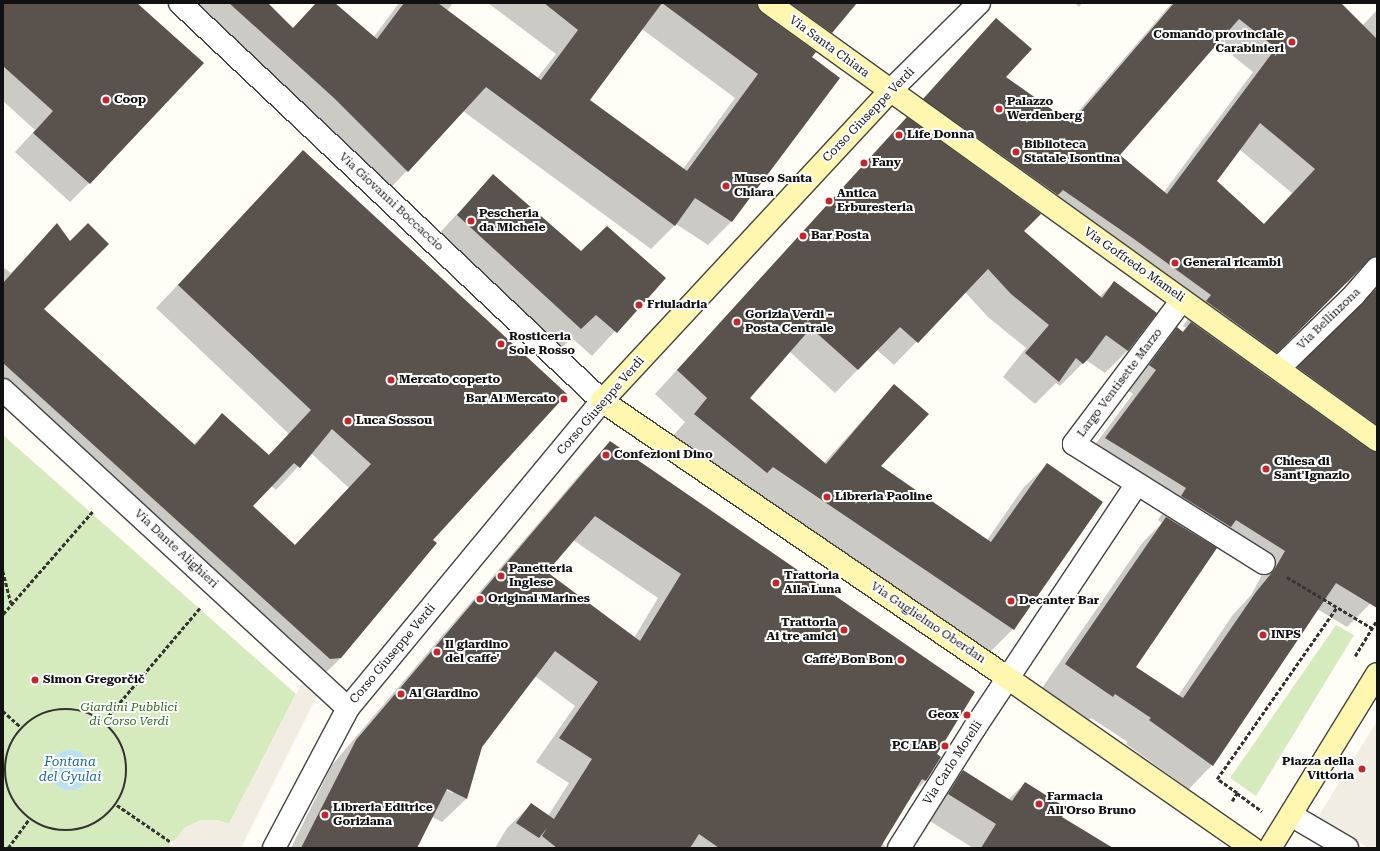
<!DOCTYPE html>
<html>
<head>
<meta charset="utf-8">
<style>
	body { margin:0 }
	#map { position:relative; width:1380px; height:851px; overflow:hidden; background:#fffdf5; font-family:"Roboto Serif",serif }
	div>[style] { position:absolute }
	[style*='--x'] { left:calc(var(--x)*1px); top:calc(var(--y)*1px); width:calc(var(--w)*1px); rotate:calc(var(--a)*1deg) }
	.green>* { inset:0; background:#d5ebbd }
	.plaza>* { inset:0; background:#f1ede2 }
	.water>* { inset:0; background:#b9e0f7 }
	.round { border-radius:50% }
	.shadow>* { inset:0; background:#0003 }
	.building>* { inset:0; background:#5a524d }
	.path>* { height:2.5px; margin-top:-1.25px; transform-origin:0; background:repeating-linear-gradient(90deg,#333 0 4px,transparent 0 6px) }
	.path>.ring { margin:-1.25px; padding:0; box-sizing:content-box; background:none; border:2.5px solid #333; border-radius:50% }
	.roads { filter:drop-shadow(1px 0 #444) drop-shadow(-1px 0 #444) drop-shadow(0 1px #444) drop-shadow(0 -1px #444) }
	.pedestrian>* { height:22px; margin:-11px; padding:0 11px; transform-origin:11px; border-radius:11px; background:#fff }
	.minor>* { height:22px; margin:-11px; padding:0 11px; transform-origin:11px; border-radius:11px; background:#fff }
	.tertiary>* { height:22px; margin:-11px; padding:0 11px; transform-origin:11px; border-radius:11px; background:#fff }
	.secondary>* { height:22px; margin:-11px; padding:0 11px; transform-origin:11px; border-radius:11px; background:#fff6b0 }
	.dots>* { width:11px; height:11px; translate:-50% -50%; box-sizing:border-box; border:2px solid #fff; border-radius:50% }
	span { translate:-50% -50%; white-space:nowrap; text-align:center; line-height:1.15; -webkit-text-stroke:4px #fff; paint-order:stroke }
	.poi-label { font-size:12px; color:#111; font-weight:700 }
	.right { translate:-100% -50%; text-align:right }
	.left { translate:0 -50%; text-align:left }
	.street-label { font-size:12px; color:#111 }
	.park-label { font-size:12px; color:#2f6b1f; font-style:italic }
	.water-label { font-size:13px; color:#1768a6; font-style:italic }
	.frame { position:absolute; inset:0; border:4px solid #111; pointer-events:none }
</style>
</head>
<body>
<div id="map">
	<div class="green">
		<i style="clip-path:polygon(3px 435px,296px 694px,229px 824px,216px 820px,171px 842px,169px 848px,3px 848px)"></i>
		<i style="clip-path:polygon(1336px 625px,1354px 635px,1256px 796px,1230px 778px)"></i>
	</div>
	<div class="plaza">
		<i style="clip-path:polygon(303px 681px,318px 694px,241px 848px,169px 848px,184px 828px,200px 820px,216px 820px,229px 824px)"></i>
		<i style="clip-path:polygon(1377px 721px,1377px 848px,1368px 848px,1318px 817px)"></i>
	</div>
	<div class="water">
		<i class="round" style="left:50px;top:750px;width:40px;height:40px"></i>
	</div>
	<div class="shadow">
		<i style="clip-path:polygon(3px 3px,136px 3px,89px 183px,70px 202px,15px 152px,35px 130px,3px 101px)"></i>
		<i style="clip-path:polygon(evenodd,180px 3px,266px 3px,292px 29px,317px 3px,333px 3px,373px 38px,399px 3px,453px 3px,447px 11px,537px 78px,556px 54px,488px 3px,856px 3px,813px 51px,810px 57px,839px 78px,731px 222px,708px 245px,676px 224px,651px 249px,463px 111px,384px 195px,180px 3px,642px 29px,735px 98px,683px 169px,589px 100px,642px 29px)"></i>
		<i style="clip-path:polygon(1075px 3px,1082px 3px,1079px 7px)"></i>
		<i style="clip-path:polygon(evenodd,1172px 3px,1339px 3px,1362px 26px,1377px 10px,1377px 593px,1370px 604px,1347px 627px,1317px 609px,1212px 765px,1189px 789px,1126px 744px,1128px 742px,1091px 718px,1088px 720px,1042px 688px,1143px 542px,1162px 523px,1158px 520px,1163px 512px,1082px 462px,1133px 394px,1126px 389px,1154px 352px,1177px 329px,1182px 332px,1186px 328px,1183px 326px,1188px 319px,1040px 213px,1023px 231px,1099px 297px,1114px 283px,1128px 350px,1105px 373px,1086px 360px,1060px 386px,1056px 383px,1035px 404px,1003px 377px,1026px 348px,988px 317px,965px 292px,894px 365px,877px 350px,835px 393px,789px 351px,748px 398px,824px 463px,894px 385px,880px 467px,987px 540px,1024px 487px,1047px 465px,1013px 629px,990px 652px,672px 437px,685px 422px,655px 394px,996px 19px,1005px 78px,1069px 122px,1172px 3px,1217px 43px,1253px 72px,1164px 192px,1118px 156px,1217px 43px,1172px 3px,1239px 149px,1292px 193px,1263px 225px,1216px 181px,1239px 149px,1172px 3px,1355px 280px,1365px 289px,1363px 302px,1280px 387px,1257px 371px,1344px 284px,1355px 280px,1172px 3px,1213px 544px,1262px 575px,1251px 595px,1232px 616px,1178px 696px,1134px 667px,1213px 544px)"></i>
		<i style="clip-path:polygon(evenodd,281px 175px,432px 540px,341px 658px,317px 681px,306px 682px,3px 406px,3px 267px,11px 273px,57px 225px,42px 309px,193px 445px,223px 414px,268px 456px,289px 434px,156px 308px,281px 175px,311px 453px,349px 488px,294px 546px,251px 506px,271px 486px,276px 490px,311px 453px)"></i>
		<i style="clip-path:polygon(493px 175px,581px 252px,664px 278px,592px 356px,572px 338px,557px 352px,434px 239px)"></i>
		<i style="clip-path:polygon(evenodd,611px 443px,936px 755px,925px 781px,911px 795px,882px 843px,887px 848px,495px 848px,507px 828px,531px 805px,548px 816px,569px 783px,536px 762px,575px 706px,535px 676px,482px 747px,466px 799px,442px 822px,432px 817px,416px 848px,291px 848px,332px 765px,587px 466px,611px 443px,573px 540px,658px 598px,634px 638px,545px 572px,573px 540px,611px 443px,443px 786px,453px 791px,453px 793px,442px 788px,443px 786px)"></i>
		<i style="clip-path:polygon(963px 772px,1008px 800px,1025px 783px,1061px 817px,1111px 848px,973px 848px,925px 818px,939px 795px)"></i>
	</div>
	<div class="building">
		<i style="clip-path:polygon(3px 3px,137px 3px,204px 63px,90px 184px,33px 133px,53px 111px,3px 66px)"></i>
		<i style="clip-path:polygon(evenodd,229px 3px,268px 3px,293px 28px,316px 3px,335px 3px,377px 39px,404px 3px,438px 3px,541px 80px,578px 30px,544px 3px,757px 3px,762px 13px,816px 52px,812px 57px,840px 78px,732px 222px,695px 198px,675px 226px,486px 87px,408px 172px,334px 98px,229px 3px,662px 3px,758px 74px,687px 171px,590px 100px,662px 3px)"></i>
		<i style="clip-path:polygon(790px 3px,857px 3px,832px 33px)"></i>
		<i style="clip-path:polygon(evenodd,1174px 3px,1341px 3px,1377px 39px,1377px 257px,1368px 261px,1277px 353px,1206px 301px,1211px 295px,1134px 239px,1063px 190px,1058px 195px,923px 99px,996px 18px,1032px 49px,1006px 77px,1071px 123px,1174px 3px,1239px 19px,1276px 48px,1167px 194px,1120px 155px,1239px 19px,1174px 3px,1260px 123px,1315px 169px,1264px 224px,1217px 181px,1260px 123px)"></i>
		<i style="clip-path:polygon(907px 117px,1041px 214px,1024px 231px,1102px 298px,1114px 281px,1157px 313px,1128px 351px,1106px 335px,1089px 358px,1083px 364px,1076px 358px,1059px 382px,1025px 353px,1049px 325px,1011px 294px,988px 269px,918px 343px,900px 327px,858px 370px,811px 328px,750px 398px,826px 464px,894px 384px,929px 414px,881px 466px,991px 542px,1047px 463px,1103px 502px,1014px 630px,773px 467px,767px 473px,694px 414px,707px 398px,677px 370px)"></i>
		<i style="clip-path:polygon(evenodd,303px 150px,567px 394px,433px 540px,437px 543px,341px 658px,330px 659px,3px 363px,3px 283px,57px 223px,70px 241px,88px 223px,109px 244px,44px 309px,195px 445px,222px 413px,269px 455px,311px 410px,178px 285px,303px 150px,332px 429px,371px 464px,295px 545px,253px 506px,294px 463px,300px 468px,332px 429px)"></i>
		<i style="clip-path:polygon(493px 174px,581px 251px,607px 226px,666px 278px,617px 333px,596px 315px,581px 329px,457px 215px)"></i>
		<i style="clip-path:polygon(1377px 288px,1377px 425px,1297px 367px)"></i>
		<i style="clip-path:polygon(1191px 322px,1370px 450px,1377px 452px,1377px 608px,1336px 583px,1213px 766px,1149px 720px,1151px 718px,1115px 694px,1113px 697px,1065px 664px,1166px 517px,1217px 548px,1136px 667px,1183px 698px,1256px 592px,1274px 570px,1285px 551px,1236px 520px,1231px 527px,1181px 496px,1186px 488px,1105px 438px,1156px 370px,1149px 365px,1177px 327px,1183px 332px)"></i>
		<i style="clip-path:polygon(evenodd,610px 441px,975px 692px,937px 754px,941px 757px,926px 781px,922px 779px,880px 848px,719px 848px,699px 834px,690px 848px,557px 848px,542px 836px,547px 828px,539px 838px,516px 823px,531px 803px,554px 819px,592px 759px,559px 738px,598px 682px,555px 651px,482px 747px,467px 799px,447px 789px,417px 848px,301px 848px,356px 740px,610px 441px,595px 516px,681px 574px,640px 641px,547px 572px,595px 516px)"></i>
		<i style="clip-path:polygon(963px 770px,1012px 801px,1025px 782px,1068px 809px,1062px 817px,1113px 848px,981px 848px,996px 824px,948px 794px)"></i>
	</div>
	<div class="path">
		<i style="--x:3;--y:571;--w:33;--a:76"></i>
		<i style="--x:1287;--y:577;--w:99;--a:31"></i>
		<i style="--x:3;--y:614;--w:137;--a:-48.9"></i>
		<i style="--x:1355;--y:656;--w:42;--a:-58.6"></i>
		<i class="ring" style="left:5px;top:709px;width:119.5px;height:119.5px"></i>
		<i style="--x:3;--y:711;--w:25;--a:42"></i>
		<i style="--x:104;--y:721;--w:148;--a:-49.7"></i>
		<i style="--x:1237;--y:793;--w:24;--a:-145"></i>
		<i style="--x:1217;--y:779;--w:210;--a:-55.1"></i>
		<i style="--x:1232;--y:801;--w:9;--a:-58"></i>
		<i style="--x:1237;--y:793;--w:31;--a:36"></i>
		<i style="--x:117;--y:805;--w:65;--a:34.4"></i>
		<i style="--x:8;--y:848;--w:36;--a:-54"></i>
	</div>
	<div class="roads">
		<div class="pedestrian">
			<i style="--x:1291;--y:815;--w:65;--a:30.5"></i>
		</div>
		<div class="minor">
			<i style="--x:180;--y:3;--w:580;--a:43.32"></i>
			<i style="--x:890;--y:91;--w:125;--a:-44.7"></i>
			<i style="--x:1182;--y:300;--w:180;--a:126.9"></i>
			<i style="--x:1074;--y:444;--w:224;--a:32.1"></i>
			<i style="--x:1279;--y:368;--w:105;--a:-44.2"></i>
			<i style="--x:1354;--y:295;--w:35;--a:-49"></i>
			<i style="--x:3;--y:390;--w:469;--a:42.7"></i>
			<i style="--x:899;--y:848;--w:141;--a:-57.8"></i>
			<i style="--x:974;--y:729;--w:293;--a:-56.4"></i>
		</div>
		<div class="tertiary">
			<i style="--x:274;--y:848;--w:158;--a:-62.1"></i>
			<i style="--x:348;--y:708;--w:398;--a:-50.4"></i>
		</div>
		<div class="secondary">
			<i style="--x:769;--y:3;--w:749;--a:35.71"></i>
			<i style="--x:890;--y:91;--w:423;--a:132.9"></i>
			<i style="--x:602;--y:401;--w:493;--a:34.3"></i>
			<i style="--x:1009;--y:679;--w:296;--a:34.8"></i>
			<i style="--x:1270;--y:848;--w:204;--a:-58.4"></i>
		</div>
	</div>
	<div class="dots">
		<i style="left:1292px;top:42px;background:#c4262e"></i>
		<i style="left:106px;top:100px;background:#c4262e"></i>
		<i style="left:999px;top:109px;background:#c4262e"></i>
		<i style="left:899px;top:135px;background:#c4262e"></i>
		<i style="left:1016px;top:152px;background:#c4262e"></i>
		<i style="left:864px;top:163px;background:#c4262e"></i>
		<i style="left:726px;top:186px;background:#c4262e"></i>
		<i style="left:829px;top:201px;background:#c4262e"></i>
		<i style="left:471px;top:221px;background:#c4262e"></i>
		<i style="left:803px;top:236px;background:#c4262e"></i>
		<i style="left:1175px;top:263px;background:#c4262e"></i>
		<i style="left:639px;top:305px;background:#c4262e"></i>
		<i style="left:737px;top:322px;background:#c4262e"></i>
		<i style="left:501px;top:344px;background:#c4262e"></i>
		<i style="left:391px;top:380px;background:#c4262e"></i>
		<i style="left:564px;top:399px;background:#c4262e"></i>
		<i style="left:348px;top:421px;background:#c4262e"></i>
		<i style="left:606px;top:455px;background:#c4262e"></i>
		<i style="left:1266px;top:469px;background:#c4262e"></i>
		<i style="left:827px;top:497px;background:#c4262e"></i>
		<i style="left:501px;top:576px;background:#c4262e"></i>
		<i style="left:776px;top:583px;background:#c4262e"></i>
		<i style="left:480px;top:599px;background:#c4262e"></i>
		<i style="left:1011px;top:601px;background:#c4262e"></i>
		<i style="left:844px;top:630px;background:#c4262e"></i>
		<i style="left:1263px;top:635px;background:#c4262e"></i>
		<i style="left:437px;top:652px;background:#c4262e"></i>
		<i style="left:901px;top:660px;background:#c4262e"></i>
		<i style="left:35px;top:680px;background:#c4262e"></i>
		<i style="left:401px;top:694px;background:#c4262e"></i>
		<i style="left:967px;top:715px;background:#c4262e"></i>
		<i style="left:945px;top:746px;background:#c4262e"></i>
		<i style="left:1362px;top:769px;background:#c4262e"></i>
		<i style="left:1039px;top:804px;background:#c4262e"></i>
		<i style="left:325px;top:815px;background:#c4262e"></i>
	</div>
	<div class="poi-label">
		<span class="right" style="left:1284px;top:42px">Comando provinciale<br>Carabinieri</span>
		<span class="left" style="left:114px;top:100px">Coop</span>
		<span class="left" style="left:1007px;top:109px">Palazzo<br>Werdenberg</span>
		<span class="left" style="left:907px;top:135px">Life Donna</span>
		<span class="left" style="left:1024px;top:152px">Biblioteca<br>Statale Isontina</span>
		<span class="left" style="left:872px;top:163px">Fany</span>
		<span class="left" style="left:734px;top:186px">Museo Santa<br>Chiara</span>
		<span class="left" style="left:837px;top:201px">Antica<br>Erburesteria</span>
		<span class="left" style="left:479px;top:221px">Pescheria<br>da Michele</span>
		<span class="left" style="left:811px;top:236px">Bar Posta</span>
		<span class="left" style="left:1183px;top:263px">General ricambi</span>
		<span class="left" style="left:647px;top:305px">Friuladria</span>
		<span class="left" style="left:745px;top:322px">Gorizia Verdi -<br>Posta Centrale</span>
		<span class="left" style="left:509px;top:344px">Rosticeria<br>Sole Rosso</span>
		<span class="left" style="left:399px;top:380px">Mercato coperto</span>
		<span class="right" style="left:556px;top:399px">Bar Al Mercato</span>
		<span class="left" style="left:356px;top:421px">Luca Sossou</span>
		<span class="left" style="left:614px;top:455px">Confezioni Dino</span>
		<span class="left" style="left:1274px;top:469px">Chiesa di<br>Sant'Ignazio</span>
		<span class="left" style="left:835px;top:497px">Libreria Paoline</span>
		<span class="left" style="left:509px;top:576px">Panetteria<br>Inglese</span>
		<span class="left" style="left:784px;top:583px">Trattoria<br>Alla Luna</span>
		<span class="left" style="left:488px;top:599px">Original Marines</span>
		<span class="left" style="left:1019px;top:601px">Decanter Bar</span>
		<span class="right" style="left:836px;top:630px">Trattoria<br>Ai tre amici</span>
		<span class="left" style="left:1271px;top:635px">INPS</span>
		<span class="left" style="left:445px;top:652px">Il giardino<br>del caffe'</span>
		<span class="right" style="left:893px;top:660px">Caffe' Bon Bon</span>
		<span class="left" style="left:43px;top:680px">Simon Gregorčič</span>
		<span class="left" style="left:409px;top:694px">Al Giardino</span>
		<span class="right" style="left:959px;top:715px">Geox</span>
		<span class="right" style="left:937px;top:746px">PC LAB</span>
		<span class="right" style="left:1354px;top:769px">Piazza della<br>Vittoria</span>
		<span class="left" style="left:1047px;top:804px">Farmacia<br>All'Orso Bruno</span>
		<span class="left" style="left:333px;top:815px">Libreria Editrice<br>Goriziana</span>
	</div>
	<div class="street-label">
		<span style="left:829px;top:47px;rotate:36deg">Via Santa Chiara</span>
		<span style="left:869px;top:115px;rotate:-46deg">Corso Giuseppe Verdi</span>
		<span style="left:391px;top:202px;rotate:43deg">Via Giovanni Boccaccio</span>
		<span style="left:1134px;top:265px;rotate:35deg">Via Goffredo Mameli</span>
		<span style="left:1329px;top:319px;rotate:-44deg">Via Bellinzona</span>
		<span style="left:1120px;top:383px;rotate:-53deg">Largo Ventisette Marzo</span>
		<span style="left:601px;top:406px;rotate:-49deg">Corso Giuseppe Verdi</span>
		<span style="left:176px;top:549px;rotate:43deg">Via Dante Alighieri</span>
		<span style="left:928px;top:623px;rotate:34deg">Via Guglielmo Oberdan</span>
		<span style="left:393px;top:654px;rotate:-50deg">Corso Giuseppe Verdi</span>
		<span style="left:953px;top:763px;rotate:-57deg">Via Carlo Morelli</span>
	</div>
	<div class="park-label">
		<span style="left:129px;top:715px">Giardini Pubblici<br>di Corso Verdi</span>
	</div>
	<div class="water-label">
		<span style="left:70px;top:770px">Fontana<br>del Gyulai</span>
	</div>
	<div class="frame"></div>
</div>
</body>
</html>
